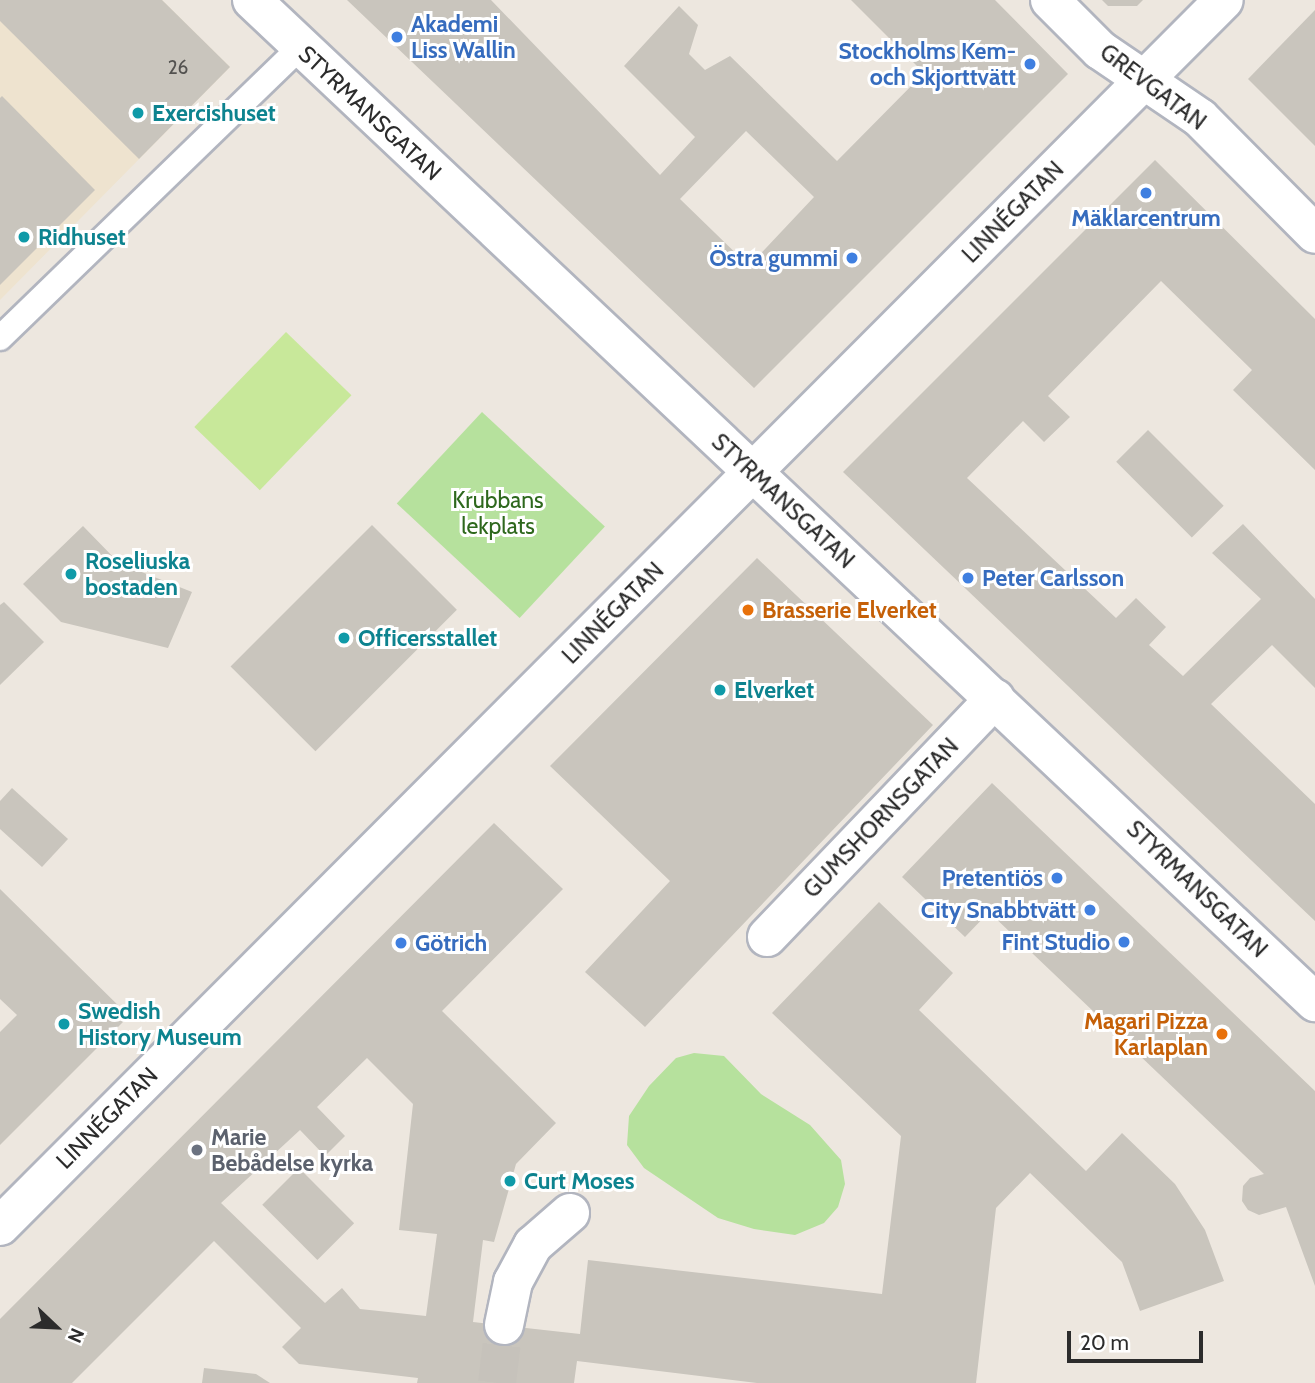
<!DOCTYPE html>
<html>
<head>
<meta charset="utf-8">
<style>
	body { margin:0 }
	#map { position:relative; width:1315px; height:1383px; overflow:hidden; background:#ede7df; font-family:Cabin,sans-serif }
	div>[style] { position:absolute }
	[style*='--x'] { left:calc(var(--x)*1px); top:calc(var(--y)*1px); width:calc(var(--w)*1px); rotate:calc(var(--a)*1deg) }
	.education>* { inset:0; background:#eee3cf }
	.green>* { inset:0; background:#b6e19d; transform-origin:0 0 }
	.pitch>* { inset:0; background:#c8e89a; transform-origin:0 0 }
	.building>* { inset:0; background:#c9c5bd; transform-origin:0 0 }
	.minor-tunnel>* { height:38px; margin-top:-19px; transform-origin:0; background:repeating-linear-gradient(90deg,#c6c2bb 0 38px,transparent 0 57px) }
	.roads { filter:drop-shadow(2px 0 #b2b5bf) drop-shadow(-2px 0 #b2b5bf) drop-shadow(0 2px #b2b5bf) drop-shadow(0 -2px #b2b5bf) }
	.service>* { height:24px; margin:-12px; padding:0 12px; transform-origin:12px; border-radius:12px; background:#fff }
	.minor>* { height:38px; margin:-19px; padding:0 19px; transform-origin:19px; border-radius:19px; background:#fff }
	.dots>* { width:19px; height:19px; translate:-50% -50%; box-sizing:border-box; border:4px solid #fff; border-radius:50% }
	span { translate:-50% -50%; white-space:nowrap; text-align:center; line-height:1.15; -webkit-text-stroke:6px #fff; paint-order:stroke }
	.number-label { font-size:19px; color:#535250 }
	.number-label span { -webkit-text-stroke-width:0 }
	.shop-label { font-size:23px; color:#366cbe; font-weight:700 }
	.left { translate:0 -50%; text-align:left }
	.right { translate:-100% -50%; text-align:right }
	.street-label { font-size:23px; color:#2c2c2c }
	.culture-label { font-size:23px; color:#0d838f; font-weight:700 }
	.park-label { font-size:23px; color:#2e681d }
	.food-label { font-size:23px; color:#c56008; font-weight:700 }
	.worship-label { font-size:23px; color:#5b616d; font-weight:700 }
	.north { position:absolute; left:21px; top:1292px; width:70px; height:70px; -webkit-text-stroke:5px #fff; paint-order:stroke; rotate:113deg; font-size:19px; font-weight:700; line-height:28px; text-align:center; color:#2c2c2c }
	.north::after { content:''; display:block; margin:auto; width:24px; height:32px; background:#2c2c2c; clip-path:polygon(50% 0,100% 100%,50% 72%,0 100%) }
	.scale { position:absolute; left:1067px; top:1331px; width:136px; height:32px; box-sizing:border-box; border:4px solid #2c2c2c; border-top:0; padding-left:9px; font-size:21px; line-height:24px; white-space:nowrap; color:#2c2c2c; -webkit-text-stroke:5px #fff; paint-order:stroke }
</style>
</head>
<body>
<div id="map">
	<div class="education">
		<i style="clip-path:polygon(0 0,162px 0,230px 67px,0 300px)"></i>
	</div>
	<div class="green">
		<i style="left:482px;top:412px;width:168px;height:125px;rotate:43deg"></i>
		<i style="clip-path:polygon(694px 1053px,724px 1056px,761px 1094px,810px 1125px,841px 1160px,845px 1184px,838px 1207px,824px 1223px,795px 1235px,754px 1229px,718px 1218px,644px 1168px,627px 1145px,629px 1116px,649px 1086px,676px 1058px)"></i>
	</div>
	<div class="pitch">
		<i style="left:286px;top:332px;width:91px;height:132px;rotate:44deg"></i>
	</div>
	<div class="building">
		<i style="clip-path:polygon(0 0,162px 0,230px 67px,139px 159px,0 21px)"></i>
		<i style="clip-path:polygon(evenodd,347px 0,491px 0,660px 175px,695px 137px,624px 66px,679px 6px,698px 25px,689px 54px,705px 70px,730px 56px,837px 161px,924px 73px,851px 0,995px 0,1068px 74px,754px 388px,347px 0,746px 131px,814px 197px,749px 266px,680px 199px,746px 131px)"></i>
		<i style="clip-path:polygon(1102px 0,1143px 0,1137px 6px,1108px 6px)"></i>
		<i style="clip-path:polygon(1315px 10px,1315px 146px,1248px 79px)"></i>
		<i style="clip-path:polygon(2px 96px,95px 190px,0 285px,0 98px)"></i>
		<i style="clip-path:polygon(1155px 160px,1315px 319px,1315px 470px,1233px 390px,1252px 370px,1161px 281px,1048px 396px,1070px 417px,1044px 442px,1023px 421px,967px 478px,1116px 618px,1136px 598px,1166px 627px,1149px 645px,1183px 676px,1261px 599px,1212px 553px,1243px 524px,1315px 599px,1315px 688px,1272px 645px,1211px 704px,1315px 804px,1315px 921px,843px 472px)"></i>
		<i style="left:1148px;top:430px;width:107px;height:45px;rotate:45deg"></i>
		<i style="left:372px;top:525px;width:120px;height:200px;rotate:45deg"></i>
		<i style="clip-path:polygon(83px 526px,119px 563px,192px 592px,168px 648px,61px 622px,23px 584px)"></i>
		<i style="clip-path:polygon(757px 558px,933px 725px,645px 1027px,585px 972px,670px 881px,550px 766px)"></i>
		<i style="clip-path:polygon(4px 602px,44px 642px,0 685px,0 605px)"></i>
		<i style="clip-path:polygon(992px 783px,1315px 1091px,1315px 1286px,1286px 1207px,1259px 1215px,1248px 1210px,1242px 1201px,1243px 1186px,1250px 1178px,1264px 1174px,989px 912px,965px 937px,902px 877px)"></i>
		<i style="clip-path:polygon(12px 788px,68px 839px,42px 867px,0 829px,0 801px)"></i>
		<i style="clip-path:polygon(evenodd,494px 823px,563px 889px,442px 1011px,556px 1123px,516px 1164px,494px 1242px,483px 1240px,473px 1322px,580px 1334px,588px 1260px,882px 1294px,901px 1136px,772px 1013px,879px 902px,953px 973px,919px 1010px,1086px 1171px,1122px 1133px,1175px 1184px,1205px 1230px,1224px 1281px,1140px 1311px,1122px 1262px,1030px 1173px,996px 1208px,976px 1383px,757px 1383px,577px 1361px,574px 1383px,417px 1383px,418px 1378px,299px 1364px,282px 1347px,301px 1328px,214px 1241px,72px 1383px,0 1383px,0 1319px,494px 823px,367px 1058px,413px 1104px,399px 1230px,437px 1234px,426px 1316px,360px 1309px,342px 1288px,325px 1303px,221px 1203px,300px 1130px,325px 1156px,345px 1136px,317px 1107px,367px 1058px)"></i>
		<i style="clip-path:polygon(0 889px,129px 1016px,0 1145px,0 1032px,17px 1015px,0 999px)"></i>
		<i style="left:299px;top:1168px;width:78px;height:52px;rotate:45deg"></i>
		<i style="clip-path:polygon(204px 1368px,256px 1374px,270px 1383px,202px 1383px)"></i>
	</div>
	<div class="minor-tunnel">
		<i style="--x:497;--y:1383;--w:58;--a:-83.1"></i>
	</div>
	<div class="roads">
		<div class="service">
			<i style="--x:0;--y:338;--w:418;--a:-44.1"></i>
		</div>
		<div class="minor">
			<i style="--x:252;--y:0;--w:1461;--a:43.31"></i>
			<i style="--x:1050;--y:0;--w:71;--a:45"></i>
			<i style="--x:1100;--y:50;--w:121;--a:34.2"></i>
			<i style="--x:1200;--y:118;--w:163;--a:45.2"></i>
			<i style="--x:767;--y:937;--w:330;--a:-46.3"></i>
			<i style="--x:0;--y:1226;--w:1732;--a:-45.05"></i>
			<i style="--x:504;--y:1325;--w:44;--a:-78.2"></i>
			<i style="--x:513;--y:1282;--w:42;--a:-61.6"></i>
			<i style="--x:533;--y:1245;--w:49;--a:-40.9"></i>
		</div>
	</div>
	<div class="dots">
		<i style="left:397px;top:37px;background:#3f7fe0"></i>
		<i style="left:1030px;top:64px;background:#3f7fe0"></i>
		<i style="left:138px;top:113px;background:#0f9aa8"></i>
		<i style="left:1146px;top:193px;background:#3f7fe0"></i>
		<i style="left:24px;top:237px;background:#0f9aa8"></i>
		<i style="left:852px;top:258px;background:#3f7fe0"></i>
		<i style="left:71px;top:574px;background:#0f9aa8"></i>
		<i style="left:968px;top:578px;background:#3f7fe0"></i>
		<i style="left:748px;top:610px;background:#e8710a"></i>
		<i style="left:344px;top:638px;background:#0f9aa8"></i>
		<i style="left:720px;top:690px;background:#0f9aa8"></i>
		<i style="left:1057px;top:878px;background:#3f7fe0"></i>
		<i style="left:1090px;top:910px;background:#3f7fe0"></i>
		<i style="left:1124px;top:942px;background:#3f7fe0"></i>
		<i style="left:401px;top:943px;background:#3f7fe0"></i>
		<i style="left:64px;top:1024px;background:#0f9aa8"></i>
		<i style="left:1222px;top:1034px;background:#e8710a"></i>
		<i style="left:197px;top:1150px;background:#6b7280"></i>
		<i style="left:510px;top:1181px;background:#0f9aa8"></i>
	</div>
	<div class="number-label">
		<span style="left:178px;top:68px">26</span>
	</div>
	<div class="shop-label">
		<span class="left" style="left:411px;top:37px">Akademi<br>Liss Wallin</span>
		<span class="right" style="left:1016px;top:64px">Stockholms Kem-<br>och Skjorttvätt</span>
		<span style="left:1146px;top:218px">Mäklarcentrum</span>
		<span class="right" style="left:838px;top:258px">Östra gummi</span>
		<span class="left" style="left:982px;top:578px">Peter Carlsson</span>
		<span class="right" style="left:1043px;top:878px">Pretentiös</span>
		<span class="right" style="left:1076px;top:910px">City Snabbtvätt</span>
		<span class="right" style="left:1110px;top:942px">Fint Studio</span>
		<span class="left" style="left:415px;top:943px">Götrich</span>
	</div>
	<div class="street-label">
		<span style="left:1153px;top:87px;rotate:37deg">GREVGATAN</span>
		<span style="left:370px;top:113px;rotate:43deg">STYRMANSGATAN</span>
		<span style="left:1013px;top:212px;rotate:-45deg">LINNÉGATAN</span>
		<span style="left:783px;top:501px;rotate:43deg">STYRMANSGATAN</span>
		<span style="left:613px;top:613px;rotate:-45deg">LINNÉGATAN</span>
		<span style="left:881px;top:818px;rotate:-46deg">GUMSHORNSGATAN</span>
		<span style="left:1197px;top:889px;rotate:44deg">STYRMANSGATAN</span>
		<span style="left:107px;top:1118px;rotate:-45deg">LINNÉGATAN</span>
	</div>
	<div class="culture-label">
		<span class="left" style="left:152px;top:113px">Exercishuset</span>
		<span class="left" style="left:38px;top:237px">Ridhuset</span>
		<span class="left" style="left:85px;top:574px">Roseliuska<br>bostaden</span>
		<span class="left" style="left:358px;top:638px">Officersstallet</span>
		<span class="left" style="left:734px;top:690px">Elverket</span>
		<span class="left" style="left:78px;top:1024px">Swedish<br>History Museum</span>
		<span class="left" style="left:524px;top:1181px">Curt Moses</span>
	</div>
	<div class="park-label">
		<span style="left:498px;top:513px">Krubbans<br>lekplats</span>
	</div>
	<div class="food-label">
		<span class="left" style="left:762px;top:610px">Brasserie Elverket</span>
		<span class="right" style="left:1208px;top:1034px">Magari Pizza<br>Karlaplan</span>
	</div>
	<div class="worship-label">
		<span class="left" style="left:211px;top:1150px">Marie<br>Bebådelse kyrka</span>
	</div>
	<div class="north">N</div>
	<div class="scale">20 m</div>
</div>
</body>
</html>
